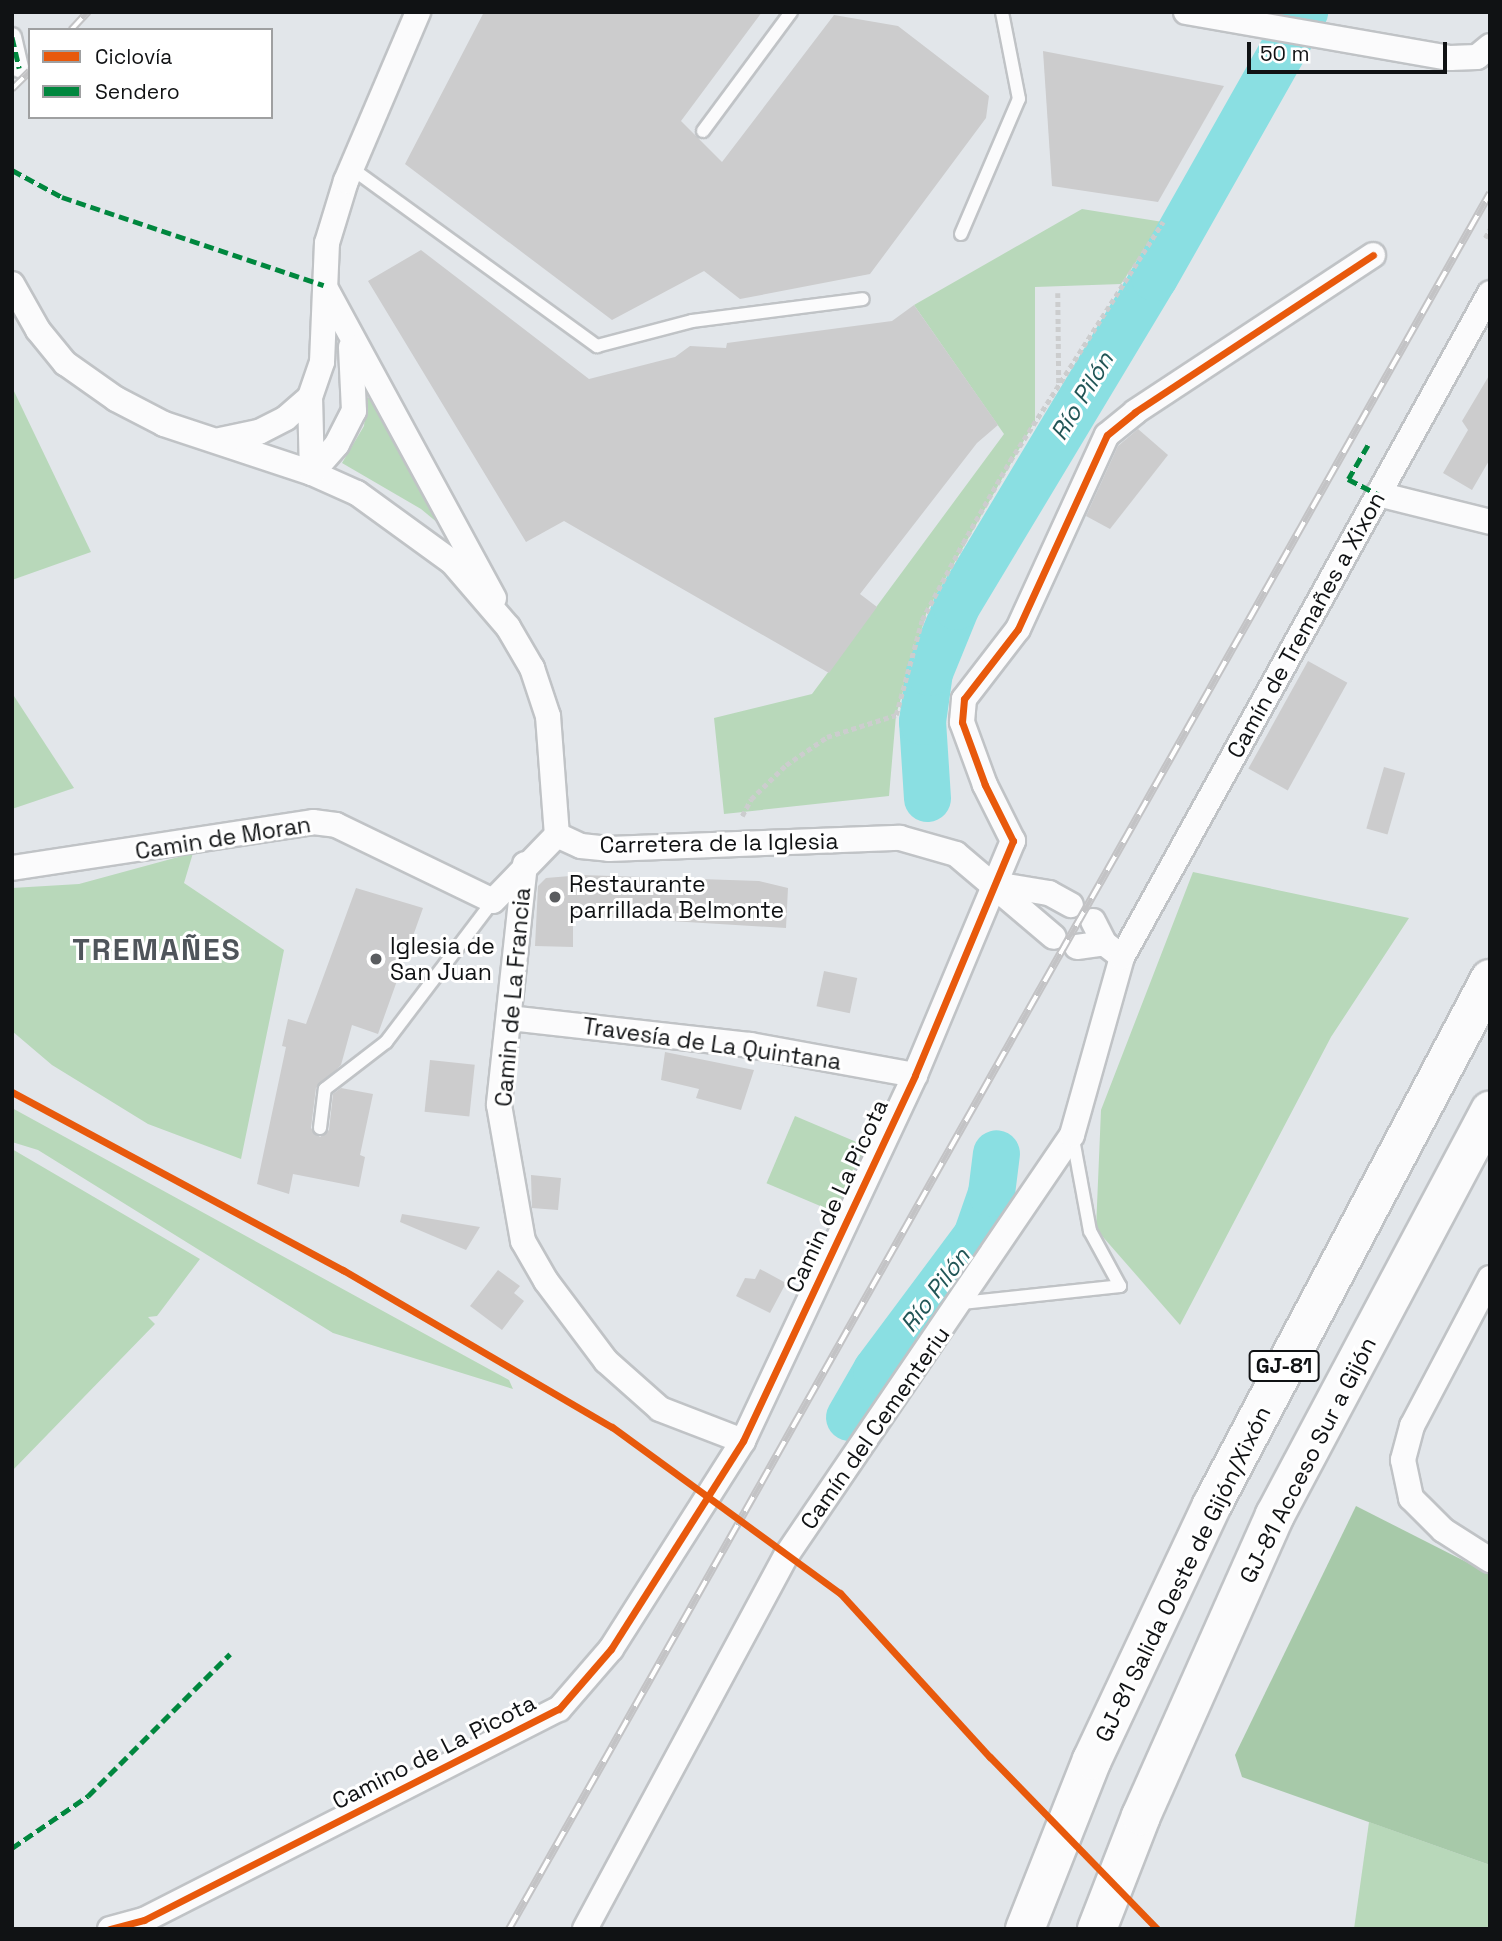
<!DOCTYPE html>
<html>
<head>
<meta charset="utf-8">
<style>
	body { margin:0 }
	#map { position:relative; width:1502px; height:1941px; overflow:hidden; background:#e2e6ea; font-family:"Space Grotesk",sans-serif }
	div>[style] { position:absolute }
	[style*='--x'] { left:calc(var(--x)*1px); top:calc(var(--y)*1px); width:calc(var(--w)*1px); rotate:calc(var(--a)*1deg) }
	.green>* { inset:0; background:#b8d8ba; transform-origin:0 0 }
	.forest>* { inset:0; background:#a7c9a9 }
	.river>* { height:47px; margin:-23.5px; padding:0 23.5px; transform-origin:23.5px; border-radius:23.5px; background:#8adfe2 }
	.building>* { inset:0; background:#cccccd; transform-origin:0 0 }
	.path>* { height:4.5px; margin-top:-2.25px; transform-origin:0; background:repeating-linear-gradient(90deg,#cccdce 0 5px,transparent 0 8.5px) }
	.roads { filter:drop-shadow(2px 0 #c0c3c6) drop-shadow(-2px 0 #c0c3c6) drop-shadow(0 2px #c0c3c6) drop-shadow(0 -2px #c0c3c6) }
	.service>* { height:12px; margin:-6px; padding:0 6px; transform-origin:6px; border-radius:6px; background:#fbfbfc }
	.pedestrian>* { height:18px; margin:-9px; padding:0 9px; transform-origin:9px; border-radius:9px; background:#fbfbfc }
	.minor>* { height:24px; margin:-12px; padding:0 12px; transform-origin:12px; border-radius:12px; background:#fbfbfc }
	.motorway>* { height:38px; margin:-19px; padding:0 19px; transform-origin:19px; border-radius:19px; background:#fbfbfc }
	.rail>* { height:8px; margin-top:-4px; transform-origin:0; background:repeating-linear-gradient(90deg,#fff 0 16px,#c3c3c5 0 32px); box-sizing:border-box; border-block:2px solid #c3c3c5 }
	.quiet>* { height:5px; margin-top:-2.5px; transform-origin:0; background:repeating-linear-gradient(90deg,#00873e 0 10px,transparent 0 15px) }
	.cycleway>* { height:7px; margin:-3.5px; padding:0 3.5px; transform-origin:3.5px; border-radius:3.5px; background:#e8590c }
	.dots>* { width:19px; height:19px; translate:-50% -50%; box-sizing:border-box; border:4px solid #fff; border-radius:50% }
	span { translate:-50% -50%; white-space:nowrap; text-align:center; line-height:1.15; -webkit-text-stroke:6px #fff; paint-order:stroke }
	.shield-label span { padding:2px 5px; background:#fff; border:2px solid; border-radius:5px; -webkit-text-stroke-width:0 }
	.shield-label { font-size:21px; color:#101214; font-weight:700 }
	.street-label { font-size:23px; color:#101214 }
	.poi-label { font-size:23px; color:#101214 }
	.left { translate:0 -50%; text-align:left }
	.water-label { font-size:24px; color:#225657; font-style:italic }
	.district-label { font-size:30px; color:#4f555b; font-weight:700; letter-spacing:2px }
	.frame { position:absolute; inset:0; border:14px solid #101214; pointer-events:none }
	.legend { position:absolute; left:28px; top:28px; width:245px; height:91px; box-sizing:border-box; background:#fff; border:2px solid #9fa0a1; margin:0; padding:9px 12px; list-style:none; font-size:21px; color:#101214 }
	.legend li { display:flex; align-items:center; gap:14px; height:35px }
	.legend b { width:35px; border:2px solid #9fa0a1 }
	.scale { position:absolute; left:1247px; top:42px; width:200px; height:32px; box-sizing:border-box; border:4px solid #101214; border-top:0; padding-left:9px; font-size:21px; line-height:24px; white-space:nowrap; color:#101214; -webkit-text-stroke:5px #fff; paint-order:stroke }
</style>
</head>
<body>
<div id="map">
	<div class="green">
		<i style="clip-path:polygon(1082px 209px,1163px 222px,1121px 284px,1035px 287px,1035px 421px,927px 611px,896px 715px,889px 796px,724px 814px,714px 718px,812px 694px,1004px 434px,914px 305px)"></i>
		<i style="clip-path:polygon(12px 387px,91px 552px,12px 580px)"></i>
		<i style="clip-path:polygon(367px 398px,371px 398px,456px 538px,421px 509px,342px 463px,364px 426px)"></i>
		<i style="clip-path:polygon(12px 693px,74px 788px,12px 809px)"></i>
		<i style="clip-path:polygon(193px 853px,184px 883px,284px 950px,241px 1159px,148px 1124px,52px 1065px,12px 1031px,12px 888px,79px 884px)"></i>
		<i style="clip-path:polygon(1193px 872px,1409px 918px,1331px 1037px,1180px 1325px,1096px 1229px,1101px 1110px)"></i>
		<i style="clip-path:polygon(12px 1108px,509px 1380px,513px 1389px,333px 1333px,38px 1150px,12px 1142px)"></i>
		<i style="left:795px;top:1116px;width:77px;height:73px;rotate:23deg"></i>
		<i style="clip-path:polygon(12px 1149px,200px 1259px,157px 1316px,148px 1317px,155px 1324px,12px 1471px)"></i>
		<i style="clip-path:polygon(1369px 1822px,1490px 1865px,1490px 1929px,1354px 1929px)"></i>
	</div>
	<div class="forest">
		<i style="clip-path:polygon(1356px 1506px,1490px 1574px,1490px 1865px,1242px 1777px,1235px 1755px)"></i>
	</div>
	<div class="river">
		<i style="--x:927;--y:798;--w:77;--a:-93.7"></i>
		<i style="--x:922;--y:721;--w:49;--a:-81.9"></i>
		<i style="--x:929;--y:672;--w:71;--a:-67.8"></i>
		<i style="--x:956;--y:606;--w:384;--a:-59"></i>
		<i style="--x:1154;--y:277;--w:305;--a:-60.5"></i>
		<i style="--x:849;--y:1417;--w:54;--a:-60.1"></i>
		<i style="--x:876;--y:1370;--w:167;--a:-53.3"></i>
		<i style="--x:976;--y:1236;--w:46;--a:-70.8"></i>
		<i style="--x:991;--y:1193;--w:40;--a:-82.9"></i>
	</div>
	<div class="building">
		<i style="clip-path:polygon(484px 12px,762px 12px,681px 121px,722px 162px,834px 15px,898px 26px,989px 96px,986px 118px,870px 274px,740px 299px,704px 271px,612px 320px,405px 164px)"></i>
		<i style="clip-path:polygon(1043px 51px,1224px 86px,1158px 202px,1052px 186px)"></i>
		<i style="clip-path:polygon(421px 250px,589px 379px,675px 357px,690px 346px,726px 348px,727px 343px,892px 321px,914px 305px,998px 425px,977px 443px,860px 594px,877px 607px,829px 673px,564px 521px,526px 542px,368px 281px)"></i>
		<i style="clip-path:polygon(1490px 374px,1490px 459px,1472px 490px,1443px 473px,1468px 430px,1462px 421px)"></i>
		<i style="clip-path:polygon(1138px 429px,1168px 455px,1110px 529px,1086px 516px,1118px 446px)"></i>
		<i style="left:1308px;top:661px;width:45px;height:123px;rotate:29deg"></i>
		<i style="left:1384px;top:767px;width:22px;height:64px;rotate:16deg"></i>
		<i style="clip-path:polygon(582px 875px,759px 881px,788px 888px,786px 928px,573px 915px,573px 947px,535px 946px,538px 886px,546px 878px)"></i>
		<i style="clip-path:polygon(356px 888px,423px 908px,378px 1034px,352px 1025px,341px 1065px,316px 1088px,311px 1128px,320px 1137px,329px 1130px,333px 1094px,341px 1088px,373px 1094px,360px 1155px,365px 1157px,359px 1187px,293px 1174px,289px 1194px,257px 1184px,286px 1047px,282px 1046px,288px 1019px,306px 1024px)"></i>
		<i style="left:824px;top:971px;width:34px;height:36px;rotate:12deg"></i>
		<i style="clip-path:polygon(665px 1052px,754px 1070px,741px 1110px,696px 1098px,699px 1089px,661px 1080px)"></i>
		<i style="left:430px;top:1060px;width:45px;height:52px;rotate:6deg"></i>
		<i style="clip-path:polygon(531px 1175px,561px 1178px,558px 1210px,532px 1208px)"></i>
		<i style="clip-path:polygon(402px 1214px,480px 1227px,466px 1250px,400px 1222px)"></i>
		<i style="clip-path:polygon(760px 1269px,786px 1283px,770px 1313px,736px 1296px,745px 1278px,755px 1279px)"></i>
		<i style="clip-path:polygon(498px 1270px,520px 1286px,514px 1293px,524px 1301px,502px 1330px,470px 1306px)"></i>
	</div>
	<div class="path">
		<i style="--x:1485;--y:238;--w:10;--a:-61"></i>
		<i style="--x:1058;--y:293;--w:90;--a:89.4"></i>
		<i style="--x:742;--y:816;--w:19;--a:-62"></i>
		<i style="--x:751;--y:799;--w:49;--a:-44.2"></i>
		<i style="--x:786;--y:765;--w:50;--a:-34.3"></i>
		<i style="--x:827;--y:737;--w:72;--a:-17.7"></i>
		<i style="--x:896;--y:715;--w:98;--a:-74.7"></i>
		<i style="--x:922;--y:620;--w:87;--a:-62"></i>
		<i style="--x:963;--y:543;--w:95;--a:-60.2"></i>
		<i style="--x:1010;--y:461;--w:284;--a:-57.4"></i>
	</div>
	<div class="roads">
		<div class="service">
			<i style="--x:703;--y:131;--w:148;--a:-53.5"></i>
			<i style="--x:351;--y:168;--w:304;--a:35.9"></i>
			<i style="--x:597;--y:346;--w:98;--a:-14.7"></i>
			<i style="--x:692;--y:321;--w:172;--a:-7.3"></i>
			<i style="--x:961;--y:234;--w:147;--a:-66.8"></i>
			<i style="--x:1019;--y:99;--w:89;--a:-101.1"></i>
			<i style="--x:320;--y:1128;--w:39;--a:-83"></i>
			<i style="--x:325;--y:1089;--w:77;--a:-37.6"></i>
			<i style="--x:386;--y:1042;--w:177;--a:-52.8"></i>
			<i style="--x:962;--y:1303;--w:159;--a:-6.1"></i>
			<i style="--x:1120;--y:1286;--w:63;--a:-118.6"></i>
			<i style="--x:1090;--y:1231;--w:94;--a:-100.5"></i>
		</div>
		<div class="pedestrian">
			<i style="--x:12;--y:37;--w:32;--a:77"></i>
		</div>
		<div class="minor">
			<i style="--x:1186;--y:12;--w:268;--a:9.9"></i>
			<i style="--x:1450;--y:58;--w:27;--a:-2"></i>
			<i style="--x:1477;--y:57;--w:17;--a:-40"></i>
			<i style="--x:12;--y:284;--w:53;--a:60.5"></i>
			<i style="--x:38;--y:330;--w:43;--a:50.7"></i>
			<i style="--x:65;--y:363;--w:62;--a:35.2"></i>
			<i style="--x:116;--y:399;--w:54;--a:27.5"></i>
			<i style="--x:164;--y:424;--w:156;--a:18.3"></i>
			<i style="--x:312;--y:473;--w:49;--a:24"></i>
			<i style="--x:357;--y:493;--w:117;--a:36"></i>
			<i style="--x:452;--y:562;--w:86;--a:49.3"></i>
			<i style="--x:508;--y:627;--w:48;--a:59.7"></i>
			<i style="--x:532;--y:668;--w:51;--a:71.6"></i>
			<i style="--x:548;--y:716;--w:119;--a:85.7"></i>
			<i style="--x:557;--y:835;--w:26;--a:25"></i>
			<i style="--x:581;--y:846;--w:28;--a:6"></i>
			<i style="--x:609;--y:849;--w:291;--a:-2.2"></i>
			<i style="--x:900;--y:838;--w:58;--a:15.9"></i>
			<i style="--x:956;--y:854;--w:128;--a:40.3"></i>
			<i style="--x:326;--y:289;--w:352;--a:61.5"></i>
			<i style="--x:220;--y:440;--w:40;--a:-12"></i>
			<i style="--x:259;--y:432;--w:30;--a:-27"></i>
			<i style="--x:286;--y:418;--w:32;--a:-41"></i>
			<i style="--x:312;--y:473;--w:76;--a:-91.5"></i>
			<i style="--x:310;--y:397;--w:37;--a:-71"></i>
			<i style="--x:322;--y:362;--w:119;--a:-87.6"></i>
			<i style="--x:327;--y:243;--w:65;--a:-73"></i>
			<i style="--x:346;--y:181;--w:184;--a:-66.9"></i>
			<i style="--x:312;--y:473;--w:38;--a:-49"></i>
			<i style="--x:337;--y:444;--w:37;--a:-63"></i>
			<i style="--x:354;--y:411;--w:64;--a:-92.7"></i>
			<i style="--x:1378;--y:494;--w:115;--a:14"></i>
			<i style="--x:525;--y:864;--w:242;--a:96.2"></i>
			<i style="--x:499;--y:1105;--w:138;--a:80"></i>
			<i style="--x:523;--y:1241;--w:46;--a:60.1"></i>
			<i style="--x:546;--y:1281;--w:100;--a:53.1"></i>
			<i style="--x:606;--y:1361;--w:72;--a:41.6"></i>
			<i style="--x:660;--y:1409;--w:89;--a:21.1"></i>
			<i style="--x:12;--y:868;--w:304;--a:-8.7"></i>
			<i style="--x:313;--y:822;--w:23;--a:7"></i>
			<i style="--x:336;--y:825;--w:174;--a:25.8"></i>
			<i style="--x:493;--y:901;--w:92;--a:-45.9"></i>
			<i style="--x:995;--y:884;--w:55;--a:9.5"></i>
			<i style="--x:1049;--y:893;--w:25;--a:29"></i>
			<i style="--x:1093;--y:921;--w:25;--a:63"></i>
			<i style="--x:1104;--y:943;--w:23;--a:38"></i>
			<i style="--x:1077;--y:947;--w:27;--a:-8"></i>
			<i style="--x:509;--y:1018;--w:243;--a:6.4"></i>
			<i style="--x:750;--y:1045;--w:168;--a:10.3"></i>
			<i style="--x:1490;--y:1278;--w:167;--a:117.8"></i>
			<i style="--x:1412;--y:1426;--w:35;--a:105"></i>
			<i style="--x:1403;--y:1460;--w:39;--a:78"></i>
			<i style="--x:1411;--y:1498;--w:45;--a:45"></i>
			<i style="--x:1443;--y:1530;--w:56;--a:32.6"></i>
			<i style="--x:110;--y:1929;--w:35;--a:-15"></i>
			<i style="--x:144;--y:1920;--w:466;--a:-27"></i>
			<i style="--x:559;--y:1709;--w:79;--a:-49.1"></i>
			<i style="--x:611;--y:1649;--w:246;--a:-57.6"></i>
			<i style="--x:743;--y:1441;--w:404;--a:-64.8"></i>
			<i style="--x:915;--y:1075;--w:254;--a:-67.3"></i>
			<i style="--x:1013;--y:841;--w:63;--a:-116.6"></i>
			<i style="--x:985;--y:785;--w:67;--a:-110.1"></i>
			<i style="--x:962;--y:722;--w:23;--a:-85"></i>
			<i style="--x:964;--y:699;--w:88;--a:-52.4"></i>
			<i style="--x:1018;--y:629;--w:213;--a:-65.4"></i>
			<i style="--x:1107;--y:435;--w:36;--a:-39"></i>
			<i style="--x:1135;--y:412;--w:285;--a:-33.4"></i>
			<i style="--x:585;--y:1929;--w:424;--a:-61.7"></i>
			<i style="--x:786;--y:1556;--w:509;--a:-55.81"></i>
			<i style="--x:1072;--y:1135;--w:185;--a:-74.3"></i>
			<i style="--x:1122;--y:957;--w:759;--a:-61"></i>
		</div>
		<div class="motorway">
			<i style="--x:1025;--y:1929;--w:182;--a:-68.4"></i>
			<i style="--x:1092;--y:1760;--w:282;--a:-64.8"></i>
			<i style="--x:1212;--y:1505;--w:595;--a:-62.14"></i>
			<i style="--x:1097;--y:1929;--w:121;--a:-68.7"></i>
			<i style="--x:1141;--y:1816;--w:329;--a:-66"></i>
			<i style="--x:1275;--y:1515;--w:458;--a:-62"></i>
		</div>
	</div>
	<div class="rail">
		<i style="--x:71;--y:30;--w:25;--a:-47"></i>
		<i style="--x:12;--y:89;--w:25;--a:-45"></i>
		<i style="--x:509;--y:1929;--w:1994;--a:-60.53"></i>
	</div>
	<div class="quiet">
		<i style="--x:12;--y:37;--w:32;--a:77"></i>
		<i style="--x:12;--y:170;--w:57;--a:28.4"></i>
		<i style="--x:62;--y:197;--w:276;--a:18.6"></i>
		<i style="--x:1368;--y:445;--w:39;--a:120"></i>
		<i style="--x:1348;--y:479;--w:34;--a:27"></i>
		<i style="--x:12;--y:1848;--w:92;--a:-34.4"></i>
		<i style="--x:88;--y:1796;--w:201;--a:-45"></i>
	</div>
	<div class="cycleway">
		<i style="--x:12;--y:1092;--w:376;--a:28.3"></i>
		<i style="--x:343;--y:1270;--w:311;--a:30.3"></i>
		<i style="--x:612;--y:1427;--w:282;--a:36.1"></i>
		<i style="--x:840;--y:1593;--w:222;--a:47.6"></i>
		<i style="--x:990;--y:1757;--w:240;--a:45.8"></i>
		<i style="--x:110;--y:1929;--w:35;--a:-15"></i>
		<i style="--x:144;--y:1920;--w:466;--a:-27"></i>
		<i style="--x:559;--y:1709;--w:79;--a:-49.1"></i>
		<i style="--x:611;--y:1649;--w:246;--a:-57.6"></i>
		<i style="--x:743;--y:1441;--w:404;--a:-64.8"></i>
		<i style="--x:915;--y:1075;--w:254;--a:-67.3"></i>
		<i style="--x:1013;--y:841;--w:63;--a:-116.6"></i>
		<i style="--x:985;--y:785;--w:67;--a:-110.1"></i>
		<i style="--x:962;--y:722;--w:23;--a:-85"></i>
		<i style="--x:964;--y:699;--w:88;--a:-52.4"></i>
		<i style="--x:1018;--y:629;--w:213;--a:-65.4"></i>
		<i style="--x:1107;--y:435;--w:36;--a:-39"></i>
		<i style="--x:1135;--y:412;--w:285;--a:-33.4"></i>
	</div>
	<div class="dots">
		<i style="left:555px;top:897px;background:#5a5c5f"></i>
		<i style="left:376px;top:959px;background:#5a5c5f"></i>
	</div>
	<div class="shield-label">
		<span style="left:1284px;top:1366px">GJ-81</span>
	</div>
	<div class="street-label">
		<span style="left:1306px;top:625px;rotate:-61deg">Camín de Tremañes a Xixon</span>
		<span style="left:223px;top:838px;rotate:-9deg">Camin de Moran</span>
		<span style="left:719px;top:843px;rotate:-1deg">Carretera de la Iglesia</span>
		<span style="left:513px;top:997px;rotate:-85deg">Camin de La Francia</span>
		<span style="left:712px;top:1044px;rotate:8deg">Travesía de La Quintana</span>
		<span style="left:837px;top:1196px;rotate:-65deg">Camin de La Picota</span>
		<span style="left:875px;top:1428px;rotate:-55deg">Camín del Cementeriu</span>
		<span style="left:1308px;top:1460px;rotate:-63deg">GJ-81 Acceso Sur a Gijón</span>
		<span style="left:1183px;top:1574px;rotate:-64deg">GJ-81 Salida Oeste de Gijón/Xixón</span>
		<span style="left:434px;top:1752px;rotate:-27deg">Camino de La Picota</span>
	</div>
	<div class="poi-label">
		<span class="left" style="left:569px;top:897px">Restaurante<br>parrillada Belmonte</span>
		<span class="left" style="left:390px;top:959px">Iglesia de<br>San Juan</span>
	</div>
	<div class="water-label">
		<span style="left:1082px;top:396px;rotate:-59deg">Río Pilón</span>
		<span style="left:935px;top:1290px;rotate:-53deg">Río Pilón</span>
	</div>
	<div class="district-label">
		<span style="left:157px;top:950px">TREMAÑES</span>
	</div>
	<div class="frame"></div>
	<ul class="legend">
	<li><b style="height:9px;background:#e8590c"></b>Ciclovía</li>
	<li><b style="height:9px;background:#00873e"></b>Sendero</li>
	</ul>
	<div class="scale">50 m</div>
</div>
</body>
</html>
